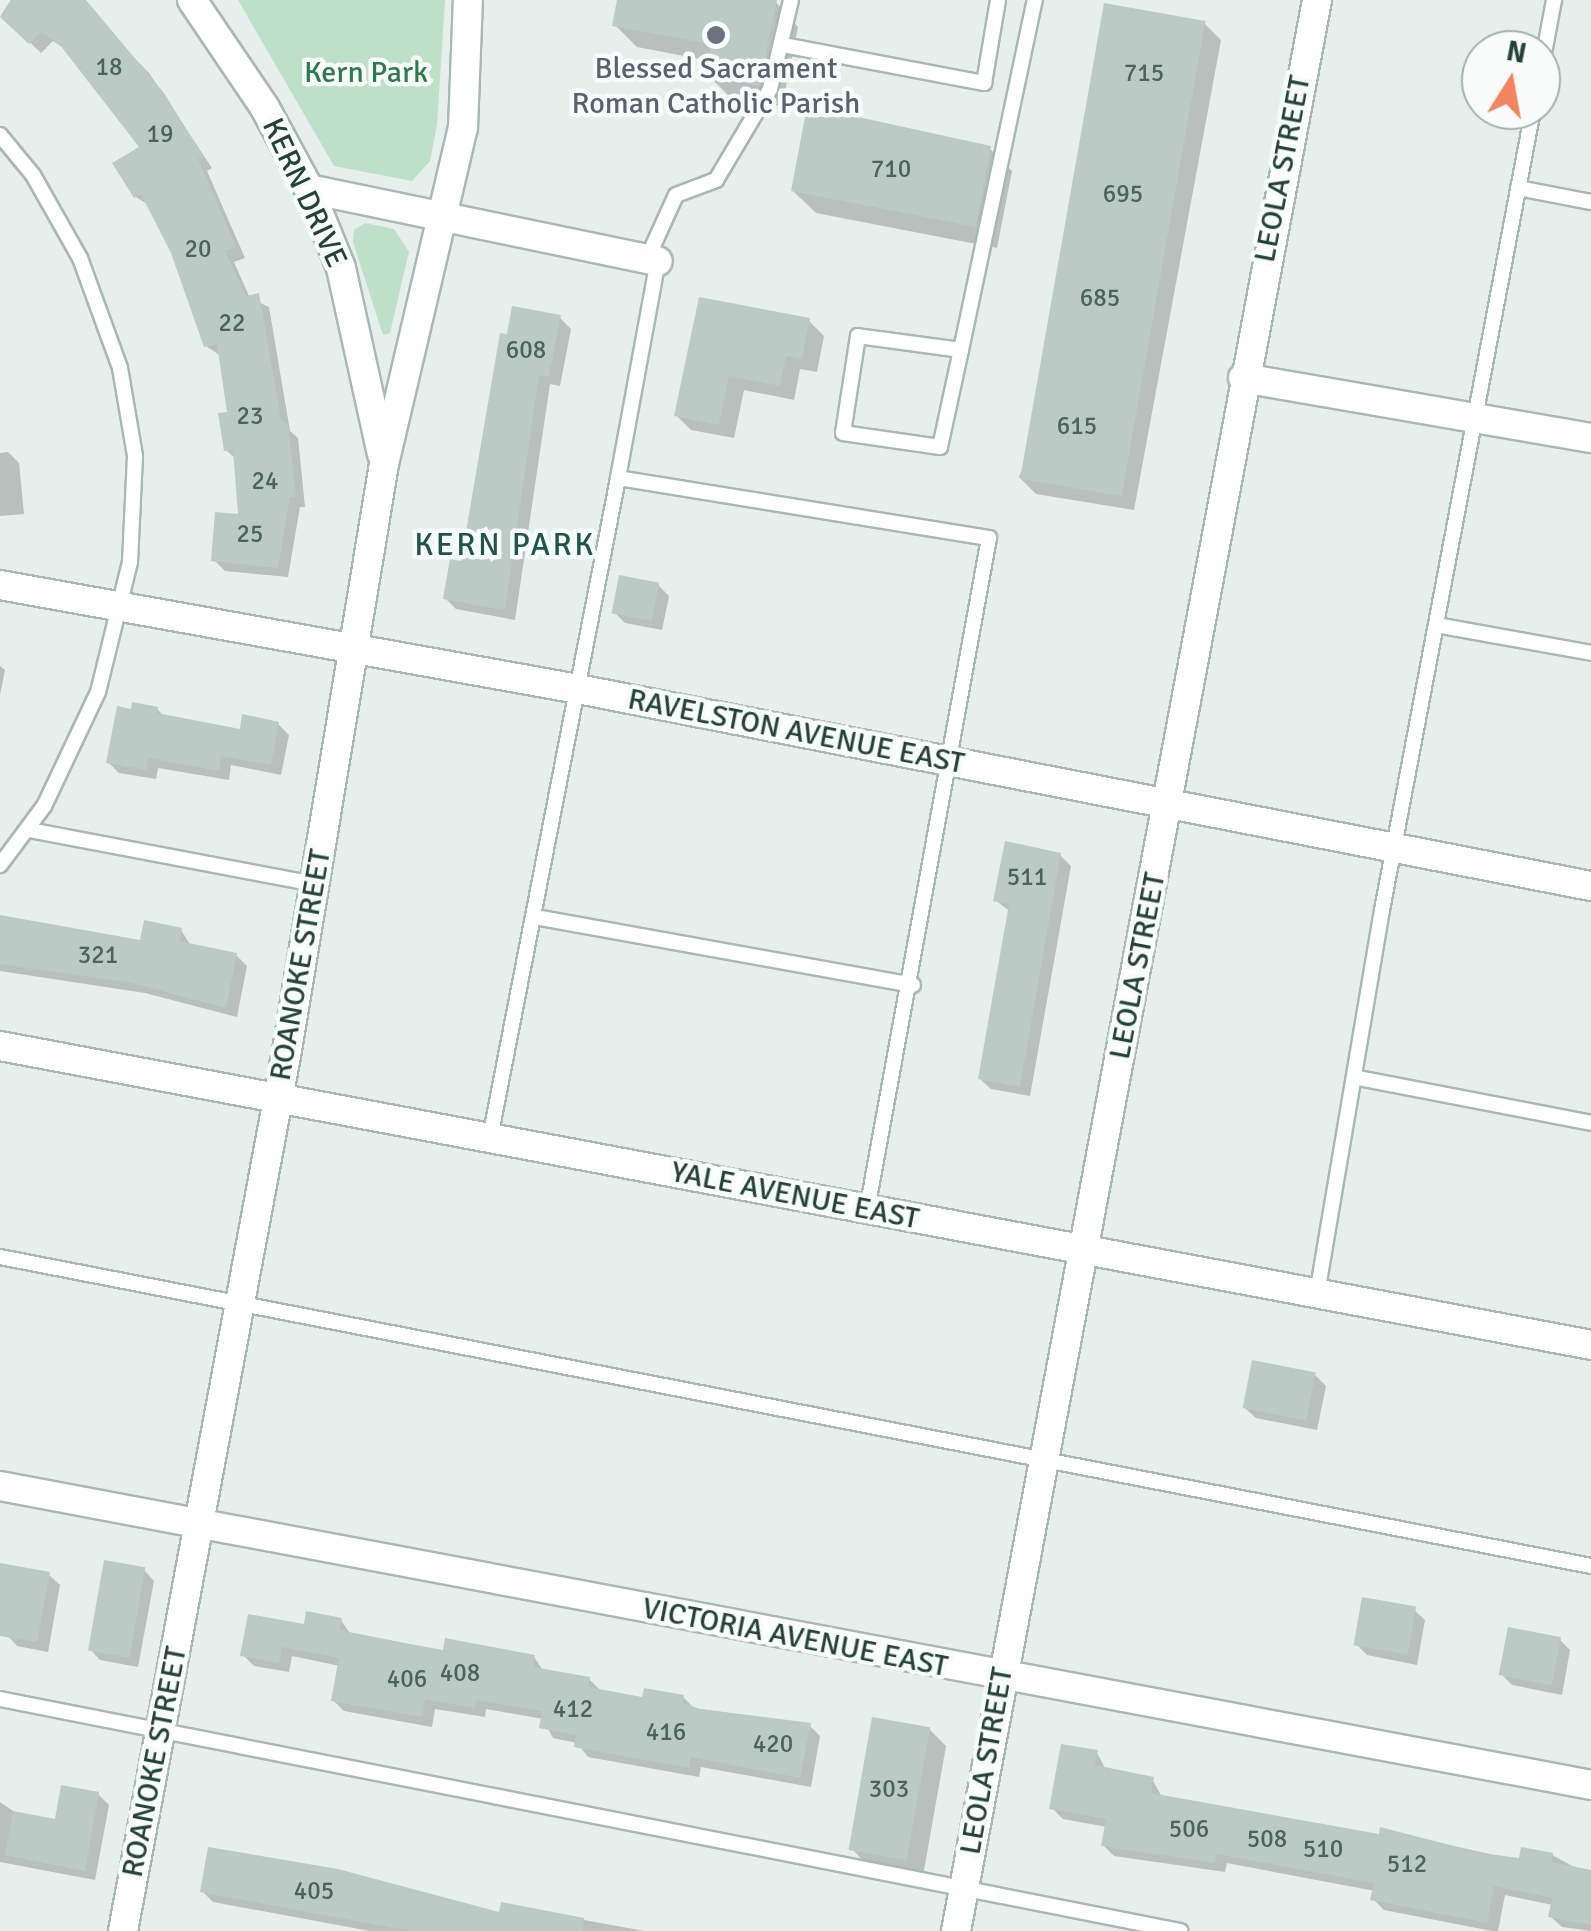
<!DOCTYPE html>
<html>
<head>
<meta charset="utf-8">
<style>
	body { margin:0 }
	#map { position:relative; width:1591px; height:1931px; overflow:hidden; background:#e6efeb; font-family:Signika,sans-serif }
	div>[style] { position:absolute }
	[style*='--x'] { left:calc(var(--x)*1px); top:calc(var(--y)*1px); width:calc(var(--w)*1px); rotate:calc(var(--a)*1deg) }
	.green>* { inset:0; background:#bfe0c8 }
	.shadow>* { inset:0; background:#0003 }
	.building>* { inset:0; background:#bbcac4; transform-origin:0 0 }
	.roads { filter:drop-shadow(2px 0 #a8b8b2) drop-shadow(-2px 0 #a8b8b2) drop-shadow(0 2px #a8b8b2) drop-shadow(0 -2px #a8b8b2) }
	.service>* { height:14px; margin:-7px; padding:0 7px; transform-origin:7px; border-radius:7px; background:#fff }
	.minor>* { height:28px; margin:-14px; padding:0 14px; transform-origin:14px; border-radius:14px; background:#fff }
	.dots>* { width:28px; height:28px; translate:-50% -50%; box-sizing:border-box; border:5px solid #f7fbf9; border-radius:50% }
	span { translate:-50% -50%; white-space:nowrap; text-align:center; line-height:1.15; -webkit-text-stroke:9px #f7fbf9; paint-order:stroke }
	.number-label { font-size:25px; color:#4a645c }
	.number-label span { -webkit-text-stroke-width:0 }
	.worship-label { font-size:30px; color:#5b616d }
	.park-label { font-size:30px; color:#2d7a4b }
	.street-label { font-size:30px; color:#24423a }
	.neighbourhood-label { font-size:32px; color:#1f5548; letter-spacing:2.5px }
	.north { position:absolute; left:1461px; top:30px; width:100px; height:100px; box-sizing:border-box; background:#f7fbf9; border:2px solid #a3b1ad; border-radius:50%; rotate:11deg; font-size:28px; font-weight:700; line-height:40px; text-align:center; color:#24423a }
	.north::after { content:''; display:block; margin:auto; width:35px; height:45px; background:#f4845f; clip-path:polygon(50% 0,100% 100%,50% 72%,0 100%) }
</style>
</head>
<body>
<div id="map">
	<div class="green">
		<i style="clip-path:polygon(238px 0,445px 0,437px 125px,430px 161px,412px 181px,334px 166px)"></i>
		<i style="clip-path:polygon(365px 223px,394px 229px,409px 252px,390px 333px,383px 335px,353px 242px,354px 230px)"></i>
	</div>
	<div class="shadow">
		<i style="clip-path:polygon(11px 0,78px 0,149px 73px,212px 168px,207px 171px,245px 258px,234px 262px,250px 298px,269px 307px,290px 431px,298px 438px,305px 507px,300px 507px,288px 577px,225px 571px,214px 560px,241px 517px,237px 460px,226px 450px,230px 414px,221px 356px,206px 346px,173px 252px,150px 206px,136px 197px,142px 148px,68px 51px,53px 41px,41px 53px,1px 15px)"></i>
		<i style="clip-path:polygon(619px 0,774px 0,798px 27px,782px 106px,731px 98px,708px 75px,711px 61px,637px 47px,615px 25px)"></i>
		<i style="clip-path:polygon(1204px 23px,1221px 40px,1134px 510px,1036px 494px,1019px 477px)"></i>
		<i style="clip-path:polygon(827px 118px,990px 149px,1012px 171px,997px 248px,816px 213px,793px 191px)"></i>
		<i style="clip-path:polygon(701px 300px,809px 321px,824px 336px,817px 372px,800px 369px,794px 400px,744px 390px,734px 438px,691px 430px,676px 415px)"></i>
		<i style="clip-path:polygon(560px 318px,571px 329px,560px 386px,550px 384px,515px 620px,456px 609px,445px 598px,463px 564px,509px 337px)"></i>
		<i style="clip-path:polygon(8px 452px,19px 463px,24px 514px,0 516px,0 453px)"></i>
		<i style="clip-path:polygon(658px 585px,669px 596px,662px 630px,625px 623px,614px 612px)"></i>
		<i style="clip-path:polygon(0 666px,5px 670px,0 695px)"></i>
		<i style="clip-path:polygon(157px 709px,165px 717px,242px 731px,278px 724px,289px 735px,281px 775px,231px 765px,229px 780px,158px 768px,156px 779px,119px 773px,108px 762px)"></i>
		<i style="clip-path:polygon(1060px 855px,1071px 866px,1030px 1096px,991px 1089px,980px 1079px,1011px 912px,995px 900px)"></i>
		<i style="clip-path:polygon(0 918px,142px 943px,181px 930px,191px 946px,236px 955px,247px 966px,237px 1017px,145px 993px,0 971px)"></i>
		<i style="clip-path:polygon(1315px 1375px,1326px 1386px,1317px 1430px,1256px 1418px,1245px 1408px)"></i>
		<i style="clip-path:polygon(0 1564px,49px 1575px,60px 1585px,48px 1652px,17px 1646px,0 1627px)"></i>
		<i style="clip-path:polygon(144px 1570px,154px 1581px,138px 1667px,100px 1660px,90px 1649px)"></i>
		<i style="clip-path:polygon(1414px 1610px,1425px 1620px,1417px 1665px,1367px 1655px,1356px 1644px)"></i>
		<i style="clip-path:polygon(341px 1620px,351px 1635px,445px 1653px,534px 1657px,544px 1672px,589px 1679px,600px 1690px,644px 1700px,683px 1697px,694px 1708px,809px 1725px,820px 1736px,811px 1787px,701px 1767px,699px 1777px,588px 1757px,577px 1743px,553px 1738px,543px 1719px,486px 1709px,485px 1717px,435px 1709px,432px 1727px,344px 1711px,333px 1700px,340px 1666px,292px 1656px,289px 1672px,254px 1666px,243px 1655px)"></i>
		<i style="clip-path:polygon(1559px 1639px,1570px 1650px,1562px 1695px,1512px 1685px,1501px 1674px)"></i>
		<i style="clip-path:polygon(929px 1729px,946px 1746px,923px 1876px,868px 1866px,852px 1849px)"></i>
		<i style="clip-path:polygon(1097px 1753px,1106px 1770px,1152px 1779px,1162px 1797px,1381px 1836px,1382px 1830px,1521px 1861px,1552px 1855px,1591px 1876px,1591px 1931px,1562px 1927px,1551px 1917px,1553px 1905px,1505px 1895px,1498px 1931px,1492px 1931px,1384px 1910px,1373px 1899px,1375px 1891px,1227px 1863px,1225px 1872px,1114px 1856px,1103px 1845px,1107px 1827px,1063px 1819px,1052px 1808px)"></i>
		<i style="clip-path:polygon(98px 1794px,109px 1805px,95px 1880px,0 1862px,0 1802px,19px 1815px,57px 1822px)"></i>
		<i style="clip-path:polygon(202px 1891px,501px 1915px,503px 1905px,644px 1931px,370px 1931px,213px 1902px)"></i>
	</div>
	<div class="building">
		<i style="clip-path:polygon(11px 0,86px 0,164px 93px,203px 156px,198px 159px,236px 247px,225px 251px,246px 296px,259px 293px,281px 420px,288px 425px,296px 497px,290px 497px,278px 568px,211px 561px,215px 512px,238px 514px,233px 450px,224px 451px,218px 413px,227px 412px,217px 344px,204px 347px,171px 253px,141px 194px,134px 198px,112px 163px,139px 147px,60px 45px,41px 32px,29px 44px,0 17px)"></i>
		<i style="clip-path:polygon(617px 0,777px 0,759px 86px,706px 76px,711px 44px,612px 26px)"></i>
		<i style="left:1104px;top:3px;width:103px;height:483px;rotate:10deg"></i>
		<i style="clip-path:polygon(826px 110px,991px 146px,976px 227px,791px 191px,806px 112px,825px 115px)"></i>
		<i style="clip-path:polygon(699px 297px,810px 318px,802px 359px,786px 356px,780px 386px,729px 376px,719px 425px,674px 416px)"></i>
		<i style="clip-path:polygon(512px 306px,561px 315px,549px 377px,539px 375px,505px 610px,443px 599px,450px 559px,461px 561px,500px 333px,507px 334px)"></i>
		<i style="left:619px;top:575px;width:41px;height:39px;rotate:11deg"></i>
		<i style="clip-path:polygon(132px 702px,158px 707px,157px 713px,240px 729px,242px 714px,279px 722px,271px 765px,221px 756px,219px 771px,148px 758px,146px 770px,106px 763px,117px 706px,131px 709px)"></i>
		<i style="clip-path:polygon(1005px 841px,1061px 853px,1020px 1087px,978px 1079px,1009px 904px,993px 901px)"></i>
		<i style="clip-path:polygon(0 915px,140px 940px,144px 920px,182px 928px,179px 941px,237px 953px,226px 1008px,132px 983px,0 964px)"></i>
		<i style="left:1252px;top:1360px;width:65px;height:49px;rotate:11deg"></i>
		<i style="left:104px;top:1560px;width:42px;height:92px;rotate:10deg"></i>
		<i style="clip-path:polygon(0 1563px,50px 1572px,37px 1642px,0 1636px)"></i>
		<i style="left:1362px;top:1597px;width:55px;height:49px;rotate:10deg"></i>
		<i style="clip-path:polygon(306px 1611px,342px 1618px,339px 1630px,410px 1644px,443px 1650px,445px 1638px,535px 1655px,533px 1667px,590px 1677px,588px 1687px,642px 1697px,644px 1688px,684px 1695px,683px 1703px,700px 1709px,811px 1723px,800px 1778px,691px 1757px,689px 1768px,574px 1747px,576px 1735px,539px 1728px,542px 1711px,476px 1700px,475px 1708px,425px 1699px,422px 1717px,331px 1701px,339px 1658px,282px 1647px,279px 1663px,240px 1656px,248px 1614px,304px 1624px)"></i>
		<i style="left:1508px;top:1627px;width:54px;height:49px;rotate:11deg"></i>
		<i style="left:872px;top:1717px;width:59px;height:135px;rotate:10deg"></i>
		<i style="clip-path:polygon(1061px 1744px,1098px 1750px,1095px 1765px,1154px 1777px,1151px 1793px,1379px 1834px,1380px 1827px,1481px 1853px,1519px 1858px,1521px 1847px,1553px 1853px,1552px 1862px,1591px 1870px,1591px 1925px,1548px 1917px,1552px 1898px,1494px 1886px,1487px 1923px,1370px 1900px,1374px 1883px,1216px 1854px,1215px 1863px,1101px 1846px,1106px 1819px,1049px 1809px)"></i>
		<i style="clip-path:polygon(61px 1785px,99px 1792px,85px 1871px,5px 1855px,13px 1811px,55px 1819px)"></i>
		<i style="clip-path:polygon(208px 1847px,338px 1869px,499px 1912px,501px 1902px,584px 1918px,583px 1931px,410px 1931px,200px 1892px)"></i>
	</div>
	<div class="roads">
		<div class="service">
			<i style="--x:783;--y:45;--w:205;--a:10.7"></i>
			<i style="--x:984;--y:83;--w:84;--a:-80.4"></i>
			<i style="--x:1541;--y:69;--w:70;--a:-79.3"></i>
			<i style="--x:0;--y:135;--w:52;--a:50.5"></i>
			<i style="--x:33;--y:175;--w:95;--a:60.5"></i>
			<i style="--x:80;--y:258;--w:117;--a:70"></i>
			<i style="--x:120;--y:368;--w:89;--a:80.3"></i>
			<i style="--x:135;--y:456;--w:106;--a:92.7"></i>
			<i style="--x:130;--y:562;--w:134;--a:103.8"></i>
			<i style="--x:98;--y:692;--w:126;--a:115.3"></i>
			<i style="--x:44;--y:806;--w:74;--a:126.7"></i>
			<i style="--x:1518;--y:188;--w:74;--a:10.9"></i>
			<i style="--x:647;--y:259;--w:70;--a:-65.6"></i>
			<i style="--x:676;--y:195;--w:43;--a:-20.6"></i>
			<i style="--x:716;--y:180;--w:106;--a:-59.3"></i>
			<i style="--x:770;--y:89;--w:91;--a:-76.7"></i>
			<i style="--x:961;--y:350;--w:104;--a:-172.3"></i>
			<i style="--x:858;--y:336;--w:98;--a:98.8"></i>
			<i style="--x:843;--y:433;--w:98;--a:8.2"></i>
			<i style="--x:940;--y:447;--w:99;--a:-77.8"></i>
			<i style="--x:961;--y:350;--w:358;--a:-78.1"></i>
			<i style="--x:618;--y:478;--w:221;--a:-79.6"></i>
			<i style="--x:1436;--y:625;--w:158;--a:10.2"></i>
			<i style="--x:29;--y:830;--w:291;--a:10.7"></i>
			<i style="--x:535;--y:917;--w:384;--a:10.2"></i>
			<i style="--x:1358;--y:1078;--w:237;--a:10.9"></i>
			<i style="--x:490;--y:1138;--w:672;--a:-79.02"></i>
			<i style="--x:618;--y:478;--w:376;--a:9.2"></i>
			<i style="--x:989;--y:538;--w:683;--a:100.29"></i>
			<i style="--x:0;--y:1257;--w:1621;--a:10.99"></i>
			<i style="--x:1317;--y:1294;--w:389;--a:-80.4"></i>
			<i style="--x:1382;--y:910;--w:814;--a:-79.31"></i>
			<i style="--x:0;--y:1699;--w:1203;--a:11.12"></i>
		</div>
		<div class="minor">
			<i style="--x:192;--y:0;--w:130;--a:55.9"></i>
			<i style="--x:265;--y:108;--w:92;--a:61.5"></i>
			<i style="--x:309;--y:189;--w:85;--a:67.9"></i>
			<i style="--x:341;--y:268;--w:190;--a:77.6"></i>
			<i style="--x:309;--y:189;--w:356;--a:11.7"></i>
			<i style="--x:1243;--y:378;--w:353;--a:9.8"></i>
			<i style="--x:0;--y:585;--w:587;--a:10.2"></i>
			<i style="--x:578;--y:689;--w:1032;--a:11.01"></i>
			<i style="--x:0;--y:1046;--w:1619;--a:10.64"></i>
			<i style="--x:0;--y:1486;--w:1619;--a:10.64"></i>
			<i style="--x:123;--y:1931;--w:890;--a:-79.45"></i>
			<i style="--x:286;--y:1056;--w:600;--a:-80.6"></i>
			<i style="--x:384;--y:464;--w:345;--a:-76.8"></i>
			<i style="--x:463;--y:128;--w:128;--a:-87.8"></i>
			<i style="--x:956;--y:1931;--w:1964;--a:-79.41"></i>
		</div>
	</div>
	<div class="dots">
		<i style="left:716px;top:35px;background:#6b7280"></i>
	</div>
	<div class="number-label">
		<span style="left:109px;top:67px">18</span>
		<span style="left:1144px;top:73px">715</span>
		<span style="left:160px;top:134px">19</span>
		<span style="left:891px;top:169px">710</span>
		<span style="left:1123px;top:194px">695</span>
		<span style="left:198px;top:249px">20</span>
		<span style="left:1100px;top:298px">685</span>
		<span style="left:232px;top:323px">22</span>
		<span style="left:526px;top:350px">608</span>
		<span style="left:250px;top:416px">23</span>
		<span style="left:1077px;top:426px">615</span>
		<span style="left:265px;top:481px">24</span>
		<span style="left:250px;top:534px">25</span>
		<span style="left:1027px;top:877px">511</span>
		<span style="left:98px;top:955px">321</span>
		<span style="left:460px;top:1673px">408</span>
		<span style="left:407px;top:1679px">406</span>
		<span style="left:573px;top:1709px">412</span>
		<span style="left:666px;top:1732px">416</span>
		<span style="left:773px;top:1744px">420</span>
		<span style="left:889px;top:1789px">303</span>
		<span style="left:1189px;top:1829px">506</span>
		<span style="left:1267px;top:1839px">508</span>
		<span style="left:1323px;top:1849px">510</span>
		<span style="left:1407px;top:1864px">512</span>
		<span style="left:314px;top:1891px">405</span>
	</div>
	<div class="worship-label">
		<span style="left:716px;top:86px">Blessed Sacrament<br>Roman Catholic Parish</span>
	</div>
	<div class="park-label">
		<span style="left:366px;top:73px">Kern Park</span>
	</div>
	<div class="street-label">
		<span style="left:1283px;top:169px;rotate:-79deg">LEOLA STREET</span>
		<span style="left:304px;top:193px;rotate:65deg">KERN DRIVE</span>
		<span style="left:796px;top:732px;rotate:11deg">RAVELSTON AVENUE EAST</span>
		<span style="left:301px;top:965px;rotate:-80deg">ROANOKE STREET</span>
		<span style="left:1138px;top:966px;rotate:-79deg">LEOLA STREET</span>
		<span style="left:795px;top:1196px;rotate:11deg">YALE AVENUE EAST</span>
		<span style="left:795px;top:1638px;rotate:11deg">VICTORIA AVENUE EAST</span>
		<span style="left:987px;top:1761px;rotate:-80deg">LEOLA STREET</span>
		<span style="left:155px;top:1762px;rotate:-79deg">ROANOKE STREET</span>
	</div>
	<div class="neighbourhood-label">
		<span style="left:505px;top:545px">KERN PARK</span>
	</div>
	<div class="north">N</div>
</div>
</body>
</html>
